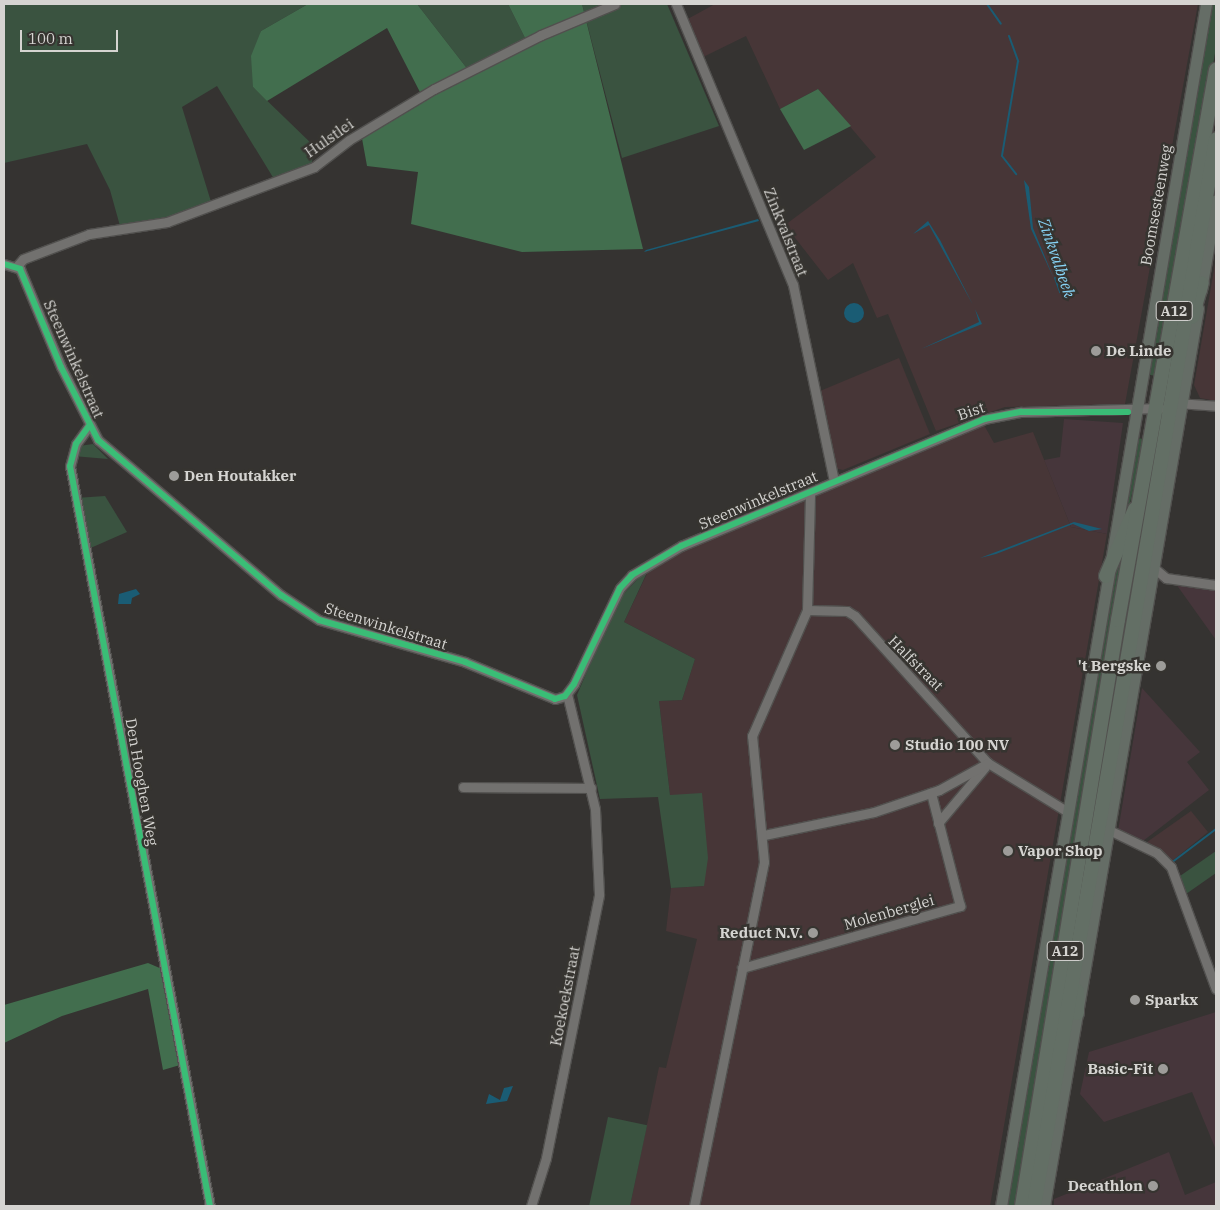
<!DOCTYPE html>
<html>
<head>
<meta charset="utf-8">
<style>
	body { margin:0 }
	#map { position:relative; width:1220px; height:1210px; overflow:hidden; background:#353331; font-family:"IBM Plex Serif",serif }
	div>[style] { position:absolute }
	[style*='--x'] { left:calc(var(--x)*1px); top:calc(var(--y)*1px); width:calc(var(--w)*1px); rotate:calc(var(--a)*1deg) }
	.commercial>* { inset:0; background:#46363b }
	.industrial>* { inset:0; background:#473637 }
	.green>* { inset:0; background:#3a5340; transform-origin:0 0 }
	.forest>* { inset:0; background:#426e4e }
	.water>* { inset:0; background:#1a5c74 }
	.round { border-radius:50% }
	.stream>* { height:2px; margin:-1px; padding:0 1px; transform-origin:1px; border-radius:1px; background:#1a5c74 }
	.roads { filter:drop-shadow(1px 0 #51504e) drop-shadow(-1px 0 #51504e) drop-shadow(0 1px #51504e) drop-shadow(0 -1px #51504e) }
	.minor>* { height:9px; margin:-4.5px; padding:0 4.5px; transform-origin:4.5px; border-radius:4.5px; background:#72716f }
	.major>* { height:11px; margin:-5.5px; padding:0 5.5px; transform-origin:5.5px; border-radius:5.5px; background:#656d66 }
	.highway>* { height:14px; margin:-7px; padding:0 7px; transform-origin:7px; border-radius:7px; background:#636f65 }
	.cycleway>* { height:6px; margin:-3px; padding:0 3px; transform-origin:3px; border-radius:3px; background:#3abd76 }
	.dots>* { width:14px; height:14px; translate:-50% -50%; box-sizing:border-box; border:2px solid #363430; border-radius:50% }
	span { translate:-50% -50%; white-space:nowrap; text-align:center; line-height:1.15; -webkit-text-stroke:5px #363430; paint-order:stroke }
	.shield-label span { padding:1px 4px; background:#363430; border:1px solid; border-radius:4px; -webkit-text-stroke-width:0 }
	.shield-label { font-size:14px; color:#d5d4d1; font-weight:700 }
	.street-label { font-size:15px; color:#d5d4d1 }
	.poi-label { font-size:15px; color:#d5d4d1; font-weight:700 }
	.left { translate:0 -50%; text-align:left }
	.right { translate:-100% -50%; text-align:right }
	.water-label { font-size:16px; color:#87d3f5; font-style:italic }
	.frame { position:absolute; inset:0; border:5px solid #d5d4d1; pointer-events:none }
	.scale { position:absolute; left:20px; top:30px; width:98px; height:22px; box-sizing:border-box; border:2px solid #d5d4d1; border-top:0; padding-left:6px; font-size:15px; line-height:18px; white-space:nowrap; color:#d5d4d1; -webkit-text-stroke:4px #363430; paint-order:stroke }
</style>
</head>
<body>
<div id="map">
	<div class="commercial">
		<i style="clip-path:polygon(1064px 419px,1123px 423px,1107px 534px,1071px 527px,1044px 460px,1060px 457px)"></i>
		<i style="clip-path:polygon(1176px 584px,1216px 589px,1216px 640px)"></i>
		<i style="clip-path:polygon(1142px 688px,1200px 752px,1187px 762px,1209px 790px,1143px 841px,1118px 831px)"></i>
		<i style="clip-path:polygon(1216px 1012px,1216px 1150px,1192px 1092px,1104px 1122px,1080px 1094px,1089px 1052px)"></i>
		<i style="clip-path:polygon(1169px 1152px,1185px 1195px,1216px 1182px,1216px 1206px,1054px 1206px,1054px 1199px)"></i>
	</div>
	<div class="industrial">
		<i style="clip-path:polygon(715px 4px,1198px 4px,1125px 404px,1005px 407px,936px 431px,888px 314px,877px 318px,853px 263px,828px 280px,785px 225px,876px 157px,818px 89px,780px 109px,746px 36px,697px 60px,684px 21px)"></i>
		<i style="clip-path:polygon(1216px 258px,1216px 401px,1200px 398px,1194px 385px)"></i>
		<i style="clip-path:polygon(899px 358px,930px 434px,843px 470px,834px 468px,820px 391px)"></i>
		<i style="clip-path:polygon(984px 425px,994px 443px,1033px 432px,1071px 527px,1107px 534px,990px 1206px,630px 1206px,659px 1067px,666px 1068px,697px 939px,666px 931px,671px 888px,704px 886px,670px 795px,659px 701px,682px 700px,695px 659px,624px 622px,653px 561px,810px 493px)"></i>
		<i style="clip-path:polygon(1191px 811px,1208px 832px,1172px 861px,1147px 842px)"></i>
	</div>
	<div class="green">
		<i style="clip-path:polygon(4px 4px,308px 4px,261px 31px,253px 87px,315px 147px,311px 166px,274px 179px,217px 86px,182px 107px,212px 205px,167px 222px,120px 226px,110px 190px,87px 144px,4px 163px)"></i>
		<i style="clip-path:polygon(417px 4px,508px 4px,527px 42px,469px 71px)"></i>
		<i style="clip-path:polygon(582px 4px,667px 4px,719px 126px,622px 158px)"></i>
		<i style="clip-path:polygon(1209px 4px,1216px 4px,1216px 47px,1194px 181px,1156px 376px,1145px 374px)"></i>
		<i style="clip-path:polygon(1135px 438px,1145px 439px,1128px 511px,1119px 528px)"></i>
		<i style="clip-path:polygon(93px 444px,108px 459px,73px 456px,79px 446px)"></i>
		<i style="clip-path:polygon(105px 496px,127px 532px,86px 550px,76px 498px)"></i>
		<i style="clip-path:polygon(1130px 527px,1017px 1206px,1008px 1206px,1011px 1162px,1114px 560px)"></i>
		<i style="clip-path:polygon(650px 566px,624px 622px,695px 659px,682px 700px,659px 701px,670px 795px,702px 793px,708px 858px,704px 886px,671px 888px,658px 797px,600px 799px,577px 695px,617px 601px)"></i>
		<i style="clip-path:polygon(1216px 851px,1216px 873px,1186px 894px,1180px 876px)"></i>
		<i style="left:608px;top:1117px;width:40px;height:91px;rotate:12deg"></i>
	</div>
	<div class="forest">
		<i style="clip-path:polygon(308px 4px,417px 4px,469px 71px,527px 42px,508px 4px,582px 4px,643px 249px,522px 252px,411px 224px,418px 172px,367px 166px,361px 133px,422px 96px,387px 28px,267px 101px,253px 87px,251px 56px,261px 31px)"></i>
		<i style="clip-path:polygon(818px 89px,851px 126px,804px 150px,780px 109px)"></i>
		<i style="clip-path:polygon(148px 963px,162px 969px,180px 1065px,163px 1070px,148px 989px,62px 1016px,4px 1043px,4px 1005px)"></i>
	</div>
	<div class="water">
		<i style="clip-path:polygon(1024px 180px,1029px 187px,1033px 228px,1054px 279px,1031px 229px)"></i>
		<i style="clip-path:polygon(758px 219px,759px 221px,644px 252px,646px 250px)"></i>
		<i style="clip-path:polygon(928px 221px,940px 240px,973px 305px,929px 225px,913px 234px)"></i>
		<i class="round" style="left:844px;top:303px;width:20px;height:20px"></i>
		<i style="clip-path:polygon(975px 309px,982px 324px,921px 349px,979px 322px)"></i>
		<i style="clip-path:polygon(1074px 522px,1102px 529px,1089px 531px,1073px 524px,996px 554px,980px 558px)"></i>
		<i style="clip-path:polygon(136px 589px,140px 594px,132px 598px,131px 604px,118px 604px,119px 594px)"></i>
		<i style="clip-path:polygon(513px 1086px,507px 1101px,486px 1104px,489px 1094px,500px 1100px,504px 1088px)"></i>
	</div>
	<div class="stream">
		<i style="--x:987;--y:4;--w:24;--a:55"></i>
		<i style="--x:1009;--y:36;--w:27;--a:70"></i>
		<i style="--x:1018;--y:61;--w:96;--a:99.6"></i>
		<i style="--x:1002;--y:156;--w:23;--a:52"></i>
		<i style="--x:1055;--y:278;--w:15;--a:70"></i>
		<i style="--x:1171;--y:863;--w:56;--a:-37.1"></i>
	</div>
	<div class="roads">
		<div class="minor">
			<i style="--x:676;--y:4;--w:304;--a:67.4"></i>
			<i style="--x:793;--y:285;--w:200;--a:78.2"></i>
			<i style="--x:4;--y:264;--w:17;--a:17"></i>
			<i style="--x:20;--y:269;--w:106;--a:67.3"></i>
			<i style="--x:61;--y:367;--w:82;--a:63.1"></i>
			<i style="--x:98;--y:440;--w:240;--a:40.3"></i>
			<i style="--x:281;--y:595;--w:45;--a:33.3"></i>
			<i style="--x:319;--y:620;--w:152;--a:16"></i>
			<i style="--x:465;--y:662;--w:97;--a:22.3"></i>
			<i style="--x:555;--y:699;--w:10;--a:-17"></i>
			<i style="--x:565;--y:696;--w:15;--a:-53"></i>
			<i style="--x:574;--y:684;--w:106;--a:-64.4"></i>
			<i style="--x:620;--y:588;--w:18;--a:-47"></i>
			<i style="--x:632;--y:575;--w:57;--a:-30.6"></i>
			<i style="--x:681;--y:546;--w:329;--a:-22.7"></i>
			<i style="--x:984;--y:419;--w:38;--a:-11"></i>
			<i style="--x:1021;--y:412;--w:139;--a:-1.6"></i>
			<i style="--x:17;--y:266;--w:9;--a:-49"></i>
			<i style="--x:23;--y:259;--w:71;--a:-20.7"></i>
			<i style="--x:89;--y:234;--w:79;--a:-8.7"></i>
			<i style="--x:167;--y:222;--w:157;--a:-20.5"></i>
			<i style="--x:314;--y:167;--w:44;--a:-37.6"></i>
			<i style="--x:349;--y:140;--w:99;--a:-31"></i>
			<i style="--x:434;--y:89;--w:120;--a:-26.8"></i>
			<i style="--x:541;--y:35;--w:80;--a:-22.7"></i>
			<i style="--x:1177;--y:403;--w:39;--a:4"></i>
			<i style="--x:89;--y:426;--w:22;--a:126"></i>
			<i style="--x:76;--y:444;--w:23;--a:105"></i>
			<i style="--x:70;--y:466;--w:753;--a:79.29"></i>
			<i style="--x:1154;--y:568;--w:16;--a:40"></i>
			<i style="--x:1166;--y:578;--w:50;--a:8"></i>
			<i style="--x:807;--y:610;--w:40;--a:1.4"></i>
			<i style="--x:847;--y:611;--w:9;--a:32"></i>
			<i style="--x:855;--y:616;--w:198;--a:47.9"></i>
			<i style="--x:988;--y:763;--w:94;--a:31.5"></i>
			<i style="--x:463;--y:787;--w:128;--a:0.4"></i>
			<i style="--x:938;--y:823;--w:73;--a:-50"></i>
			<i style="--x:1109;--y:830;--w:53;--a:25.6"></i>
			<i style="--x:1157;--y:853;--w:20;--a:45"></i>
			<i style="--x:1171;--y:867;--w:130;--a:69.8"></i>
			<i style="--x:764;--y:835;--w:112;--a:-11.8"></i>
			<i style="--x:874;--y:812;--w:69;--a:-18.7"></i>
			<i style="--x:939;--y:790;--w:56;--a:-28.9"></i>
			<i style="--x:742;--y:968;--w:227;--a:-15.9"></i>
			<i style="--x:960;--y:906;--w:117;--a:-104.4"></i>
			<i style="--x:531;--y:1206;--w:50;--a:-72.6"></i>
			<i style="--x:546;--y:1158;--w:269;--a:-78.6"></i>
			<i style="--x:599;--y:894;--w:85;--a:-92.7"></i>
			<i style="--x:595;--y:809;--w:118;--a:-103.7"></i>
			<i style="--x:694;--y:1206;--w:351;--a:-78.5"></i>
			<i style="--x:764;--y:862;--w:127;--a:-95.4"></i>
			<i style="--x:752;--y:736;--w:137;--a:-66.4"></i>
			<i style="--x:807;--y:610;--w:117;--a:-88.5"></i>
		</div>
		<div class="major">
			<i style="--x:1201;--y:290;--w:91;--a:-80.5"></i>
			<i style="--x:1001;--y:1206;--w:1219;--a:-80.32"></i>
			<i style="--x:1044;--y:1206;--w:911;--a:-80.27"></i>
		</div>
		<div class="highway">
			<i style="--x:1192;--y:317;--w:35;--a:-74"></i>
			<i style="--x:1106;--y:576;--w:73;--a:-66.6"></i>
			<i style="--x:1077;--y:1013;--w:22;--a:-90"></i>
			<i style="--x:1022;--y:1206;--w:594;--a:-80.7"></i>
			<i style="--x:1118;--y:620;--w:559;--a:-79.9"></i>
			<i style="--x:1034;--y:1206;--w:1082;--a:-80.32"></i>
		</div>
	</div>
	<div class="cycleway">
		<i style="--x:4;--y:264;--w:17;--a:17"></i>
		<i style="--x:20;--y:269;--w:106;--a:67.3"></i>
		<i style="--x:61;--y:367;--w:82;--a:63.1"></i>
		<i style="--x:98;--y:440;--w:240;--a:40.3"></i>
		<i style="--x:281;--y:595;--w:45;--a:33.3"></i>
		<i style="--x:319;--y:620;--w:152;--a:16"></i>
		<i style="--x:465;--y:662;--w:97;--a:22.3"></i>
		<i style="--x:555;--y:699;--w:10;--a:-17"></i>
		<i style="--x:565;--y:696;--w:15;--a:-53"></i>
		<i style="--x:574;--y:684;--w:106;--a:-64.4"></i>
		<i style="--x:620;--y:588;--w:18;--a:-47"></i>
		<i style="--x:632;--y:575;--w:57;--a:-30.6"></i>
		<i style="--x:681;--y:546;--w:329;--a:-22.7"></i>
		<i style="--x:984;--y:419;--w:38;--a:-11"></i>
		<i style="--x:1021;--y:412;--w:107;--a:0"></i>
		<i style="--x:89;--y:426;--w:22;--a:126"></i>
		<i style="--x:76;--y:444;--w:23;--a:105"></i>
		<i style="--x:70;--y:466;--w:753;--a:79.29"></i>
	</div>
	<div class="dots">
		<i style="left:1096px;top:351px;background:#9d9c99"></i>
		<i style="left:174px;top:476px;background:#9d9c99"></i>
		<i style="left:1161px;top:666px;background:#9d9c99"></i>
		<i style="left:895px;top:745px;background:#9d9c99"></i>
		<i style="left:1008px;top:851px;background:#9d9c99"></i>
		<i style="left:813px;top:933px;background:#9d9c99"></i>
		<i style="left:1135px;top:1000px;background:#9d9c99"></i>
		<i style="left:1163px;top:1069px;background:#9d9c99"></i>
		<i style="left:1153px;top:1186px;background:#9d9c99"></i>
	</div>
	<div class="shield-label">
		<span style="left:1174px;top:311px">A12</span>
		<span style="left:1065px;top:951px">A12</span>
	</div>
	<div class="street-label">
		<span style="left:329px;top:138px;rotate:-35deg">Hulstlei</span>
		<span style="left:1156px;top:205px;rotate:-80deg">Boomsesteenweg</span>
		<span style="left:786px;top:232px;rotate:68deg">Zinkvalstraat</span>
		<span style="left:74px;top:359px;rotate:66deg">Steenwinkelstraat</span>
		<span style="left:971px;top:411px;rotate:-19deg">Bist</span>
		<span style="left:758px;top:500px;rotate:-23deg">Steenwinkelstraat</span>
		<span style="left:386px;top:626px;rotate:17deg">Steenwinkelstraat</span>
		<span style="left:916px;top:663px;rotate:45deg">Halfstraat</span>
		<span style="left:142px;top:782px;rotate:80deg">Den Hooghen Weg</span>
		<span style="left:889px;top:912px;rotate:-16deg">Molenberglei</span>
		<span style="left:565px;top:996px;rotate:-79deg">Koekoekstraat</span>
	</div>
	<div class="poi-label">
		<span class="left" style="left:1106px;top:351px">De Linde</span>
		<span class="left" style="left:184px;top:476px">Den Houtakker</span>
		<span class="right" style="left:1151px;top:666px">'t Bergske</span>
		<span class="left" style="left:905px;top:745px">Studio 100 NV</span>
		<span class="left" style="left:1018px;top:851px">Vapor Shop</span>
		<span class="right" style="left:803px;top:933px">Reduct N.V.</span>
		<span class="left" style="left:1145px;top:1000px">Sparkx</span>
		<span class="right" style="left:1153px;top:1069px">Basic-Fit</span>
		<span class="right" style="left:1143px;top:1186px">Decathlon</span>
	</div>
	<div class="water-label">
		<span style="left:1057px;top:258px;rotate:71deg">Zinkvalbeek</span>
	</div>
	<div class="frame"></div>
	<div class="scale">100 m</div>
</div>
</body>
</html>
